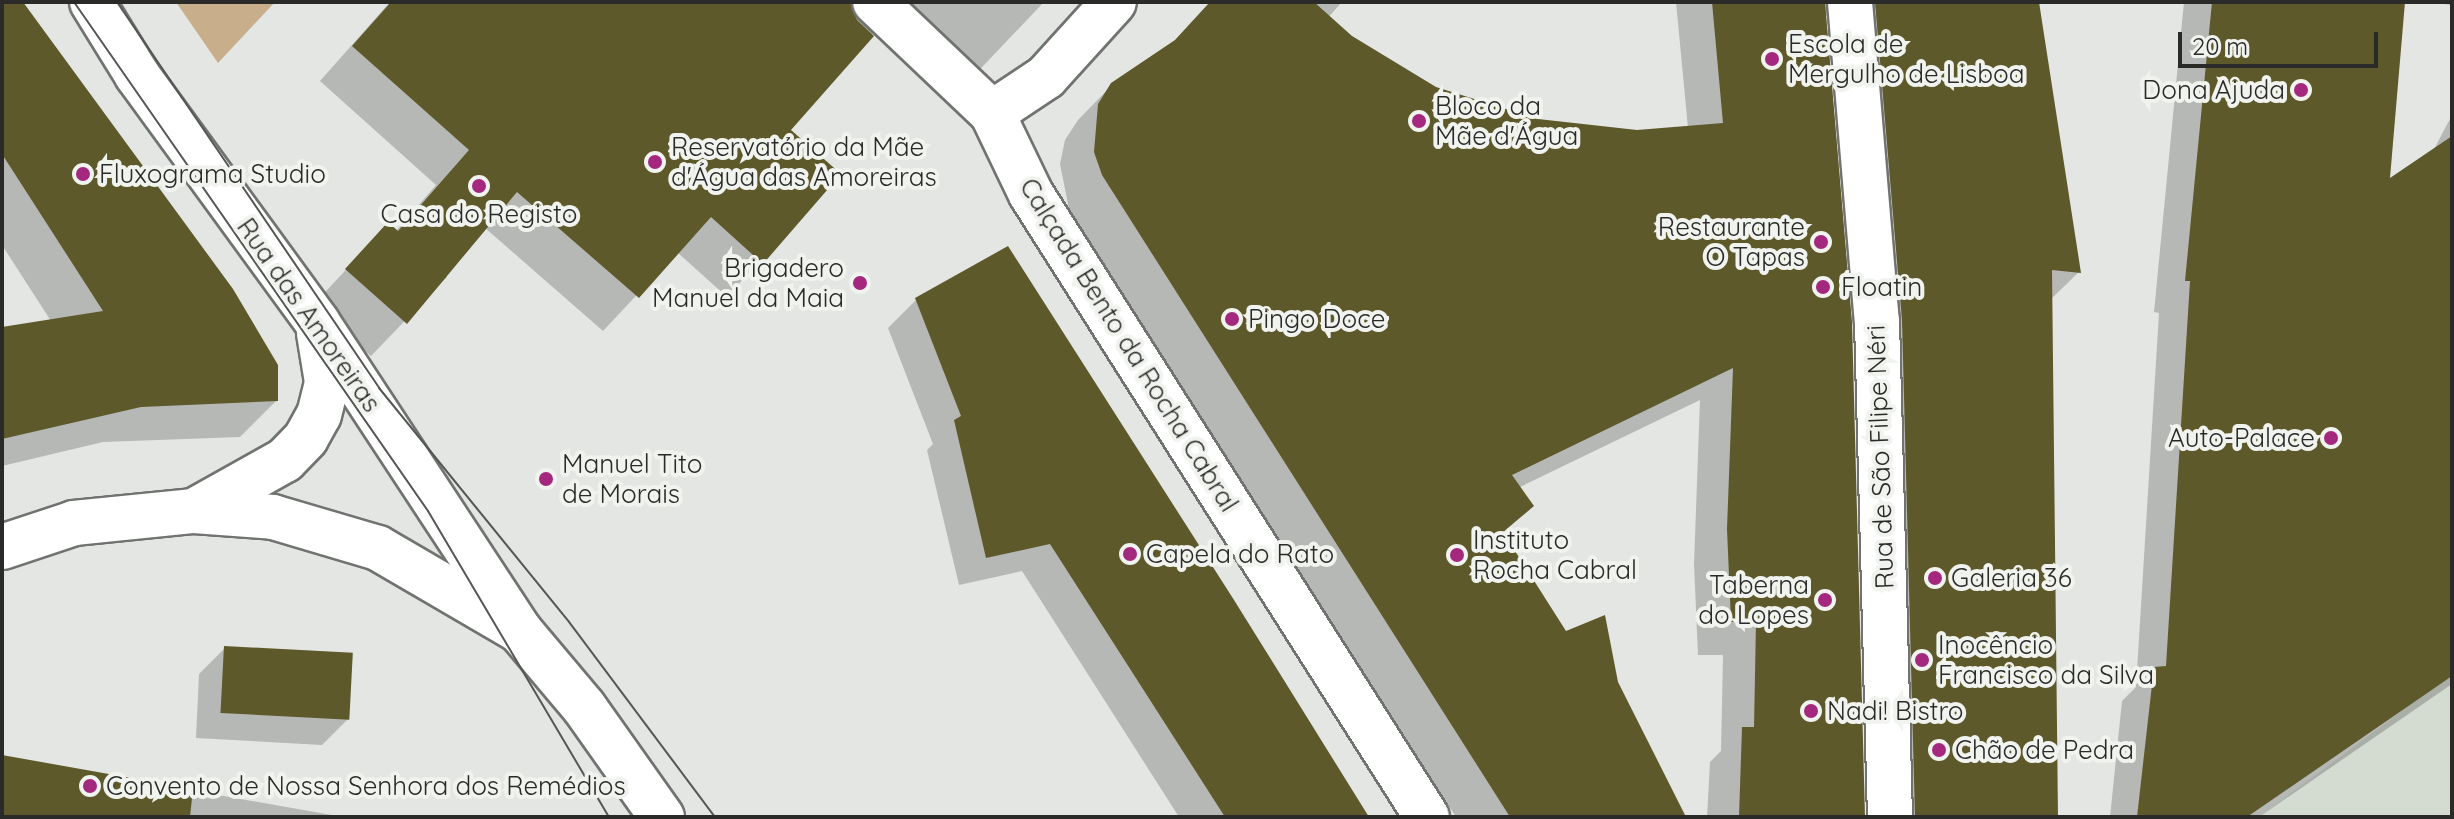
<!DOCTYPE html>
<html>
<head>
<meta charset="utf-8">
<style>
	body { margin:0 }
	#map { position:relative; width:2454px; height:819px; overflow:hidden; background:#e3e6e2; font-family:Quicksand,sans-serif }
	div>[style] { position:absolute }
	[style*='--x'] { left:calc(var(--x)*1px); top:calc(var(--y)*1px); width:calc(var(--w)*1px); rotate:calc(var(--a)*1deg) }
	.built>* { inset:0; background:#d4dbd0 }
	.green>* { inset:0; background:#c9ae8c }
	.shadow>* { inset:0; background:#0003 }
	.building>* { inset:0; background:#5d592a; transform-origin:0 0 }
	.roads { filter:drop-shadow(2px 0 #70736f) drop-shadow(-2px 0 #70736f) drop-shadow(0 2px #70736f) drop-shadow(0 -2px #70736f) }
	.minor>* { height:44px; margin:-22px; padding:0 22px; transform-origin:22px; border-radius:22px; background:#fff }
	.secondary>* { height:44px; margin:-22px; padding:0 22px; transform-origin:22px; border-radius:22px; background:#fff }
	.tram>* { height:2px; margin:-1px; padding:0 1px; transform-origin:1px; border-radius:1px; background:#555754 }
	.dots>* { width:22px; height:22px; translate:-50% -50%; box-sizing:border-box; border:4px solid #f1f3ef; border-radius:50% }
	span { translate:-50% -50%; white-space:nowrap; text-align:center; line-height:1.15; -webkit-text-stroke:8px #f1f3ef; paint-order:stroke }
	.poi-label { font-size:26px; color:#2a2b29 }
	.left { translate:0 -50%; text-align:left }
	.right { translate:-100% -50%; text-align:right }
	.street-label { font-size:26px; color:#2a2b29 }
	.frame { position:absolute; inset:0; border:4px solid #2a2b29; pointer-events:none }
	.scale { position:absolute; left:2178px; top:32px; width:200px; height:36px; box-sizing:border-box; border:4px solid #2a2b29; border-top:0; padding-left:10px; font-size:24px; line-height:28px; white-space:nowrap; color:#2a2b29; -webkit-text-stroke:6px #f1f3ef; paint-order:stroke }
</style>
</head>
<body>
<div id="map">
	<div class="built">
		<i style="clip-path:polygon(2452px 631px,2452px 817px,2259px 817px,2402px 711px)"></i>
	</div>
	<div class="green">
		<i style="clip-path:polygon(176px 2px,275px 2px,218px 63px)"></i>
	</div>
	<div class="shadow">
		<i style="clip-path:polygon(2px 2px,21px 2px,276px 401px,240px 437px,103px 442px,2px 466px,2px 329px,51px 321px,2px 245px)"></i>
		<i style="clip-path:polygon(390px 2px,1044px 2px,965px 85px,888px 15px,788px 130px,839px 174px,727px 297px,677px 252px,603px 331px,484px 227px,443px 274px,447px 277px,371px 356px,313px 305px,388px 225px,396px 231px,436px 185px,320px 81px)"></i>
		<i style="clip-path:polygon(1210px 2px,1342px 2px,1325px 21px,1435px 89px,1537px 121px,1637px 132px,1688px 128px,1676px 2px,2037px 2px,2079px 272px,2050px 300px,2056px 817px,1881px 817px,1869px 355px,1837px 21px,1824px 15px,1863px 817px,1707px 817px,1710px 762px,1721px 751px,1723px 655px,1698px 655px,1694px 564px,1700px 400px,1518px 488px,1531px 506px,1502px 534px,1566px 634px,1616px 683px,1684px 817px,1456px 817px,1069px 209px,1060px 164px,1065px 140px,1078px 120px,1112px 85px,1169px 47px)"></i>
		<i style="clip-path:polygon(2184px 2px,2403px 2px,2382px 248px,2452px 115px,2452px 684px,2259px 817px,2110px 817px,2122px 701px,2136px 687px,2159px 313px,2154px 312px)"></i>
		<i style="clip-path:polygon(2424px 2px,2452px 2px,2452px 5px)"></i>
		<i style="clip-path:polygon(916px 300px,1368px 817px,1179px 817px,1022px 571px,959px 585px,927px 450px,933px 444px,888px 328px)"></i>
		<i style="clip-path:polygon(225px 648px,348px 719px,322px 745px,196px 738px,199px 674px)"></i>
		<i style="clip-path:polygon(3px 757px,343px 817px,2px 817px)"></i>
	</div>
	<div class="building">
		<i style="clip-path:polygon(2px 2px,23px 2px,233px 289px,278px 365px,278px 401px,141px 407px,2px 439px,2px 327px,103px 311px,2px 154px)"></i>
		<i style="clip-path:polygon(391px 2px,851px 2px,857px 20px,874px 36px,791px 130px,841px 174px,763px 264px,711px 217px,639px 298px,517px 192px,407px 324px,345px 269px,388px 222px,398px 231px,469px 150px,352px 46px)"></i>
		<i style="clip-path:polygon(1210px 2px,1314px 2px,1352px 36px,1436px 87px,1538px 119px,1637px 130px,1723px 123px,1712px 2px,1825px 2px,1852px 322px,1865px 817px,1739px 817px,1742px 727px,1754px 727px,1756px 622px,1731px 622px,1727px 529px,1733px 368px,1512px 475px,1534px 506px,1503px 532px,1566px 631px,1605px 615px,1618px 682px,1686px 817px,1510px 817px,1102px 175px,1094px 152px,1098px 104px,1111px 83px,1175px 40px)"></i>
		<i style="clip-path:polygon(1875px 2px,2039px 2px,2081px 273px,2052px 270px,2058px 817px,1915px 817px,1902px 320px)"></i>
		<i style="clip-path:polygon(2212px 2px,2405px 2px,2390px 178px,2452px 136px,2452px 676px,2247px 817px,2137px 817px,2154px 667px,2166px 666px,2190px 281px,2185px 281px)"></i>
		<i style="clip-path:polygon(1008px 246px,1234px 600px,1369px 817px,1225px 817px,1050px 544px,986px 558px,954px 420px,961px 416px,915px 298px)"></i>
		<i style="left:224px;top:646px;width:129px;height:67px;rotate:3deg"></i>
		<i style="clip-path:polygon(2px 755px,193px 789px,190px 817px,2px 817px)"></i>
	</div>
	<div class="roads">
		<div class="minor">
			<i style="--x:92;--y:2;--w:86;--a:58.3"></i>
			<i style="--x:137;--y:75;--w:306;--a:53.9"></i>
			<i style="--x:317;--y:322;--w:370;--a:56.7"></i>
			<i style="--x:875;--y:2;--w:161;--a:43.5"></i>
			<i style="--x:992;--y:113;--w:90;--a:64.3"></i>
			<i style="--x:1031;--y:194;--w:738;--a:57.56"></i>
			<i style="--x:1850;--y:2;--w:320;--a:85.2"></i>
			<i style="--x:1877;--y:321;--w:496;--a:88.5"></i>
			<i style="--x:992;--y:113;--w:65;--a:-33.7"></i>
			<i style="--x:1046;--y:77;--w:101;--a:-47.8"></i>
			<i style="--x:194;--y:511;--w:104;--a:-29.3"></i>
			<i style="--x:285;--y:460;--w:30;--a:-46"></i>
			<i style="--x:306;--y:438;--w:26;--a:-61"></i>
			<i style="--x:319;--y:415;--w:34;--a:-76"></i>
			<i style="--x:327;--y:382;--w:50;--a:-99.3"></i>
		</div>
		<div class="secondary">
			<i style="--x:2;--y:547;--w:76;--a:-18.4"></i>
			<i style="--x:74;--y:523;--w:121;--a:-5.7"></i>
			<i style="--x:194;--y:511;--w:79;--a:4.3"></i>
			<i style="--x:273;--y:517;--w:109;--a:16.4"></i>
			<i style="--x:378;--y:548;--w:164;--a:30.3"></i>
			<i style="--x:520;--y:631;--w:99;--a:49.9"></i>
			<i style="--x:584;--y:707;--w:135;--a:54.7"></i>
		</div>
	</div>
	<div class="tram">
		<i style="--x:74;--y:2;--w:620;--a:55.18"></i>
		<i style="--x:428;--y:511;--w:356;--a:59.4"></i>
		<i style="--x:117;--y:2;--w:467;--a:55.8"></i>
		<i style="--x:379;--y:388;--w:301;--a:50.9"></i>
		<i style="--x:569;--y:622;--w:244;--a:53.2"></i>
	</div>
	<div class="dots">
		<i style="left:1772px;top:59px;background:#a4297e"></i>
		<i style="left:2301px;top:90px;background:#a4297e"></i>
		<i style="left:1419px;top:121px;background:#a4297e"></i>
		<i style="left:655px;top:162px;background:#a4297e"></i>
		<i style="left:83px;top:174px;background:#a4297e"></i>
		<i style="left:479px;top:186px;background:#a4297e"></i>
		<i style="left:1821px;top:242px;background:#a4297e"></i>
		<i style="left:860px;top:283px;background:#a4297e"></i>
		<i style="left:1823px;top:287px;background:#a4297e"></i>
		<i style="left:1232px;top:319px;background:#a4297e"></i>
		<i style="left:2331px;top:438px;background:#a4297e"></i>
		<i style="left:546px;top:479px;background:#a4297e"></i>
		<i style="left:1130px;top:554px;background:#a4297e"></i>
		<i style="left:1457px;top:555px;background:#a4297e"></i>
		<i style="left:1935px;top:578px;background:#a4297e"></i>
		<i style="left:1825px;top:600px;background:#a4297e"></i>
		<i style="left:1922px;top:660px;background:#a4297e"></i>
		<i style="left:1811px;top:711px;background:#a4297e"></i>
		<i style="left:1939px;top:750px;background:#a4297e"></i>
		<i style="left:90px;top:786px;background:#a4297e"></i>
	</div>
	<div class="poi-label">
		<span class="left" style="left:1788px;top:59px">Escola de<br>Mergulho de Lisboa</span>
		<span class="right" style="left:2285px;top:90px">Dona Ajuda</span>
		<span class="left" style="left:1435px;top:121px">Bloco da<br>Mãe d'Água</span>
		<span class="left" style="left:671px;top:162px">Reservatório da Mãe<br>d'Água das Amoreiras</span>
		<span class="left" style="left:99px;top:174px">Fluxograma Studio</span>
		<span style="left:479px;top:214px">Casa do Registo</span>
		<span class="right" style="left:1805px;top:242px">Restaurante<br>O Tapas</span>
		<span class="right" style="left:844px;top:283px">Brigadero<br>Manuel da Maia</span>
		<span class="left" style="left:1841px;top:287px">Floatin</span>
		<span class="left" style="left:1248px;top:319px">Pingo Doce</span>
		<span class="right" style="left:2315px;top:438px">Auto-Palace</span>
		<span class="left" style="left:562px;top:479px">Manuel Tito<br>de Morais</span>
		<span class="left" style="left:1473px;top:555px">Instituto<br>Rocha Cabral</span>
		<span class="left" style="left:1146px;top:554px">Capela do Rato</span>
		<span class="left" style="left:1951px;top:578px">Galeria 36</span>
		<span class="right" style="left:1809px;top:600px">Taberna<br>do Lopes</span>
		<span class="left" style="left:1938px;top:660px">Inocêncio<br>Francisco da Silva</span>
		<span class="left" style="left:1827px;top:711px">Nadi! Bistro</span>
		<span class="left" style="left:1955px;top:750px">Chão de Pedra</span>
		<span class="left" style="left:106px;top:786px">Convento de Nossa Senhora dos Remédios</span>
	</div>
	<div class="street-label">
		<span style="left:309px;top:315px;rotate:55deg">Rua das Amoreiras</span>
		<span style="left:1129px;top:345px;rotate:58deg">Calçada Bento da Rocha Cabral</span>
		<span style="left:1880px;top:457px;rotate:-92deg">Rua de São Filipe Néri</span>
	</div>
	<div class="frame"></div>
	<div class="scale">20 m</div>
</div>
</body>
</html>
